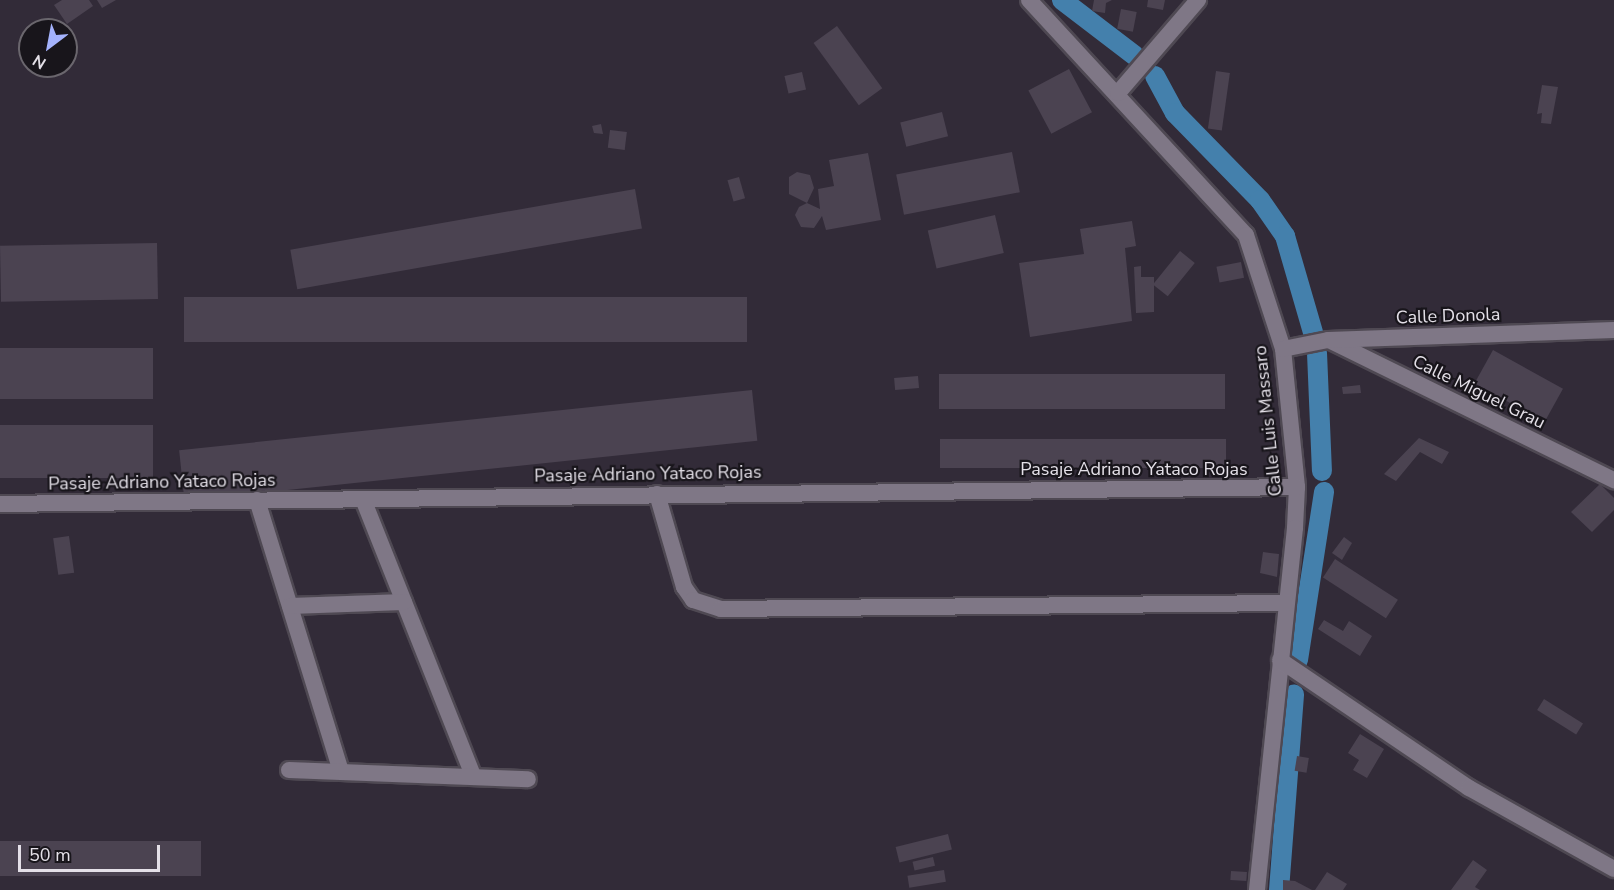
<!DOCTYPE html>
<html>
<head>
<meta charset="utf-8">
<style>
	body { margin:0 }
	#map { position:relative; width:1614px; height:890px; overflow:hidden; background:#322b38; font-family:"Nunito Sans",sans-serif }
	div>[style] { position:absolute }
	[style*='--x'] { left:calc(var(--x)*1px); top:calc(var(--y)*1px); width:calc(var(--w)*1px); rotate:calc(var(--a)*1deg) }
	.canal>* { height:20px; margin:-10px; padding:0 10px; transform-origin:10px; border-radius:10px; background:#4480ac }
	.building>* { inset:0; background:#4b4351; transform-origin:0 0 }
	.roads { filter:drop-shadow(2px 0 #4f4953) drop-shadow(-2px 0 #4f4953) drop-shadow(0 2px #4f4953) drop-shadow(0 -2px #4f4953) }
	.street>* { height:16px; margin:-8px; padding:0 8px; transform-origin:8px; border-radius:8px; background:#7f7786 }
	span { translate:-50% -50%; white-space:nowrap; text-align:center; line-height:1.15; -webkit-text-stroke:4.5px #18151b; paint-order:stroke }
	.street-label { font-size:18px; color:#e4e0e8 }
	.north { position:absolute; left:18px; top:18px; width:60px; height:60px; box-sizing:border-box; background:#18151b; border:2px solid #6a666d; border-radius:50%; rotate:212deg; font-size:16px; font-weight:700; line-height:24px; text-align:center; color:#e4e0e8 }
	.north::after { content:''; display:block; margin:auto; width:21px; height:27px; background:#a4b2fc; clip-path:polygon(50% 0,100% 100%,50% 72%,0 100%) }
	.scale { position:absolute; left:18px; top:845px; width:142px; height:27px; box-sizing:border-box; border:3px solid #e4e0e8; border-top:0; padding-left:8px; font-size:18px; line-height:21px; white-space:nowrap; color:#e4e0e8; -webkit-text-stroke:4px #18151b; paint-order:stroke }
</style>
</head>
<body>
<div id="map">
	<div class="canal">
		<i style="--x:1062;--y:0;--w:91;--a:37.4"></i>
		<i style="--x:1155;--y:76;--w:42;--a:61.6"></i>
		<i style="--x:1175;--y:113;--w:122;--a:45.7"></i>
		<i style="--x:1260;--y:200;--w:44;--a:55.2"></i>
		<i style="--x:1285;--y:236;--w:104;--a:73.8"></i>
		<i style="--x:1317;--y:353;--w:118;--a:87.6"></i>
		<i style="--x:1298;--y:660;--w:170;--a:-81.2"></i>
		<i style="--x:1279;--y:890;--w:196;--a:-85.6"></i>
	</div>
	<div class="building">
		<i style="clip-path:polygon(62px 0,89px 0,93px 6px,67px 24px,54px 5px)"></i>
		<i style="clip-path:polygon(97px 0,116px 0,102px 8px)"></i>
		<i style="clip-path:polygon(1094px 0,1112px 0,1106px 3px,1105px 13px,1092px 11px)"></i>
		<i style="clip-path:polygon(1148px 0,1165px 0,1163px 10px,1147px 7px)"></i>
		<i style="left:1121px;top:9px;width:16px;height:20px;rotate:11deg"></i>
		<i style="left:837px;top:26px;width:77px;height:29px;rotate:54deg"></i>
		<i style="left:1069px;top:69px;width:49px;height:46px;rotate:62deg"></i>
		<i style="left:1216px;top:71px;width:14px;height:58px;rotate:8deg"></i>
		<i style="left:802px;top:72px;width:18px;height:18px;rotate:77deg"></i>
		<i style="clip-path:polygon(1542px 85px,1558px 87px,1551px 124px,1541px 123px,1542px 113px,1537px 114px)"></i>
		<i style="left:942px;top:112px;width:25px;height:43px;rotate:76deg"></i>
		<i style="clip-path:polygon(601px 124px,603px 134px,594px 133px,592px 126px)"></i>
		<i style="left:610px;top:130px;width:17px;height:18px;rotate:7deg"></i>
		<i style="left:1012px;top:152px;width:41px;height:118px;rotate:79deg"></i>
		<i style="clip-path:polygon(868px 153px,881px 220px,826px 230px,822px 216px,814px 228px,801px 227px,795px 215px,799px 207px,807px 203px,789px 194px,789px 177px,797px 172px,810px 175px,814px 188px,807px 203px,820px 209px,818px 189px,834px 186px,829px 160px)"></i>
		<i style="left:739px;top:177px;width:22px;height:12px;rotate:74deg"></i>
		<i style="left:635px;top:189px;width:40px;height:350px;rotate:80deg"></i>
		<i style="left:995px;top:215px;width:39px;height:69px;rotate:77deg"></i>
		<i style="clip-path:polygon(1132px 221px,1136px 246px,1125px 248px,1132px 321px,1030px 337px,1019px 263px,1084px 254px,1080px 229px)"></i>
		<i style="left:157px;top:243px;width:56px;height:157px;rotate:89deg"></i>
		<i style="left:1180px;top:251px;width:19px;height:43px;rotate:39deg"></i>
		<i style="left:1241px;top:262px;width:16px;height:25px;rotate:79deg"></i>
		<i style="clip-path:polygon(1141px 266px,1141px 277px,1154px 277px,1154px 312px,1136px 313px,1134px 267px)"></i>
		<i style="left:747px;top:297px;width:45px;height:563px;rotate:90deg"></i>
		<i style="left:0;top:348px;width:153px;height:51px"></i>
		<i style="left:1493px;top:350px;width:80px;height:38px;rotate:29deg"></i>
		<i style="left:939px;top:374px;width:286px;height:35px"></i>
		<i style="left:918px;top:376px;width:12px;height:24px;rotate:85deg"></i>
		<i style="clip-path:polygon(1360px 385px,1361px 393px,1343px 394px,1342px 387px)"></i>
		<i style="left:752px;top:390px;width:51px;height:576px;rotate:84deg"></i>
		<i style="left:153px;top:425px;width:53px;height:153px;rotate:90deg"></i>
		<i style="clip-path:polygon(1419px 438px,1449px 452px,1442px 464px,1420px 452px,1396px 481px,1384px 474px)"></i>
		<i style="left:1226px;top:439px;width:29px;height:286px;rotate:90deg"></i>
		<i style="clip-path:polygon(1600px 484px,1614px 498px,1614px 510px,1592px 532px,1571px 512px)"></i>
		<i style="left:69px;top:536px;width:37px;height:16px;rotate:82deg"></i>
		<i style="clip-path:polygon(1344px 537px,1352px 543px,1342px 560px,1332px 553px)"></i>
		<i style="clip-path:polygon(1263px 552px,1279px 554px,1277px 577px,1260px 573px)"></i>
		<i style="left:1335px;top:559px;width:75px;height:22px;rotate:33deg"></i>
		<i style="clip-path:polygon(1324px 620px,1343px 631px,1349px 621px,1372px 636px,1360px 656px,1318px 629px)"></i>
		<i style="left:1544px;top:699px;width:46px;height:13px;rotate:32deg"></i>
		<i style="clip-path:polygon(1360px 734px,1384px 749px,1367px 778px,1353px 770px,1359px 760px,1348px 753px)"></i>
		<i style="left:1297px;top:756px;width:12px;height:15px;rotate:9deg"></i>
		<i style="left:948px;top:834px;width:16px;height:54px;rotate:76deg"></i>
		<i style="left:0;top:841px;width:201px;height:35px"></i>
		<i style="left:933px;top:857px;width:9px;height:21px;rotate:77deg"></i>
		<i style="clip-path:polygon(1473px 860px,1487px 870px,1475px 887px,1480px 890px,1451px 890px)"></i>
		<i style="left:944px;top:870px;width:12px;height:37px;rotate:81deg"></i>
		<i style="left:1231px;top:871px;width:16px;height:9px;rotate:4deg"></i>
		<i style="clip-path:polygon(1327px 872px,1347px 884px,1343px 890px,1315px 890px)"></i>
		<i style="clip-path:polygon(1283px 880px,1295px 881px,1312px 890px,1283px 890px)"></i>
	</div>
	<div class="roads">
		<div class="street">
			<i style="--x:1029;--y:0;--w:320;--a:47.3"></i>
			<i style="--x:1246;--y:235;--w:120;--a:72"></i>
			<i style="--x:1283;--y:349;--w:139;--a:84.2"></i>
			<i style="--x:1297;--y:487;--w:41;--a:92.8"></i>
			<i style="--x:1295;--y:528;--w:364;--a:96"></i>
			<i style="--x:1118;--y:93;--w:123;--a:-49.3"></i>
			<i style="--x:1329;--y:340;--w:318;--a:26.2"></i>
			<i style="--x:1283;--y:349;--w:46;--a:-11.3"></i>
			<i style="--x:1328;--y:340;--w:286;--a:-2"></i>
			<i style="--x:657;--y:494;--w:97;--a:73.8"></i>
			<i style="--x:684;--y:587;--w:16;--a:55"></i>
			<i style="--x:693;--y:600;--w:29;--a:18"></i>
			<i style="--x:721;--y:609;--w:565;--a:-0.61"></i>
			<i style="--x:363;--y:499;--w:298;--a:68.3"></i>
			<i style="--x:257;--y:500;--w:284;--a:72.8"></i>
			<i style="--x:0;--y:504;--w:1297;--a:-0.75"></i>
			<i style="--x:290;--y:606;--w:114;--a:-2"></i>
			<i style="--x:1280;--y:660;--w:228;--a:34.1"></i>
			<i style="--x:1469;--y:788;--w:166;--a:29.2"></i>
			<i style="--x:289;--y:770;--w:239;--a:2.2"></i>
		</div>
	</div>
	<div class="street-label">
		<span style="left:1448px;top:316px;rotate:-2deg">Calle Donola</span>
		<span style="left:1479px;top:392px;rotate:26deg">Calle Miguel Grau</span>
		<span style="left:1268px;top:421px;rotate:-96deg">Calle Luis Massaro</span>
		<span style="left:1134px;top:469px">Pasaje Adriano Yataco Rojas</span>
		<span style="left:648px;top:474px;rotate:-1deg">Pasaje Adriano Yataco Rojas</span>
		<span style="left:162px;top:482px;rotate:-1deg">Pasaje Adriano Yataco Rojas</span>
	</div>
	<div class="north">N</div>
	<div class="scale">50 m</div>
</div>
</body>
</html>
